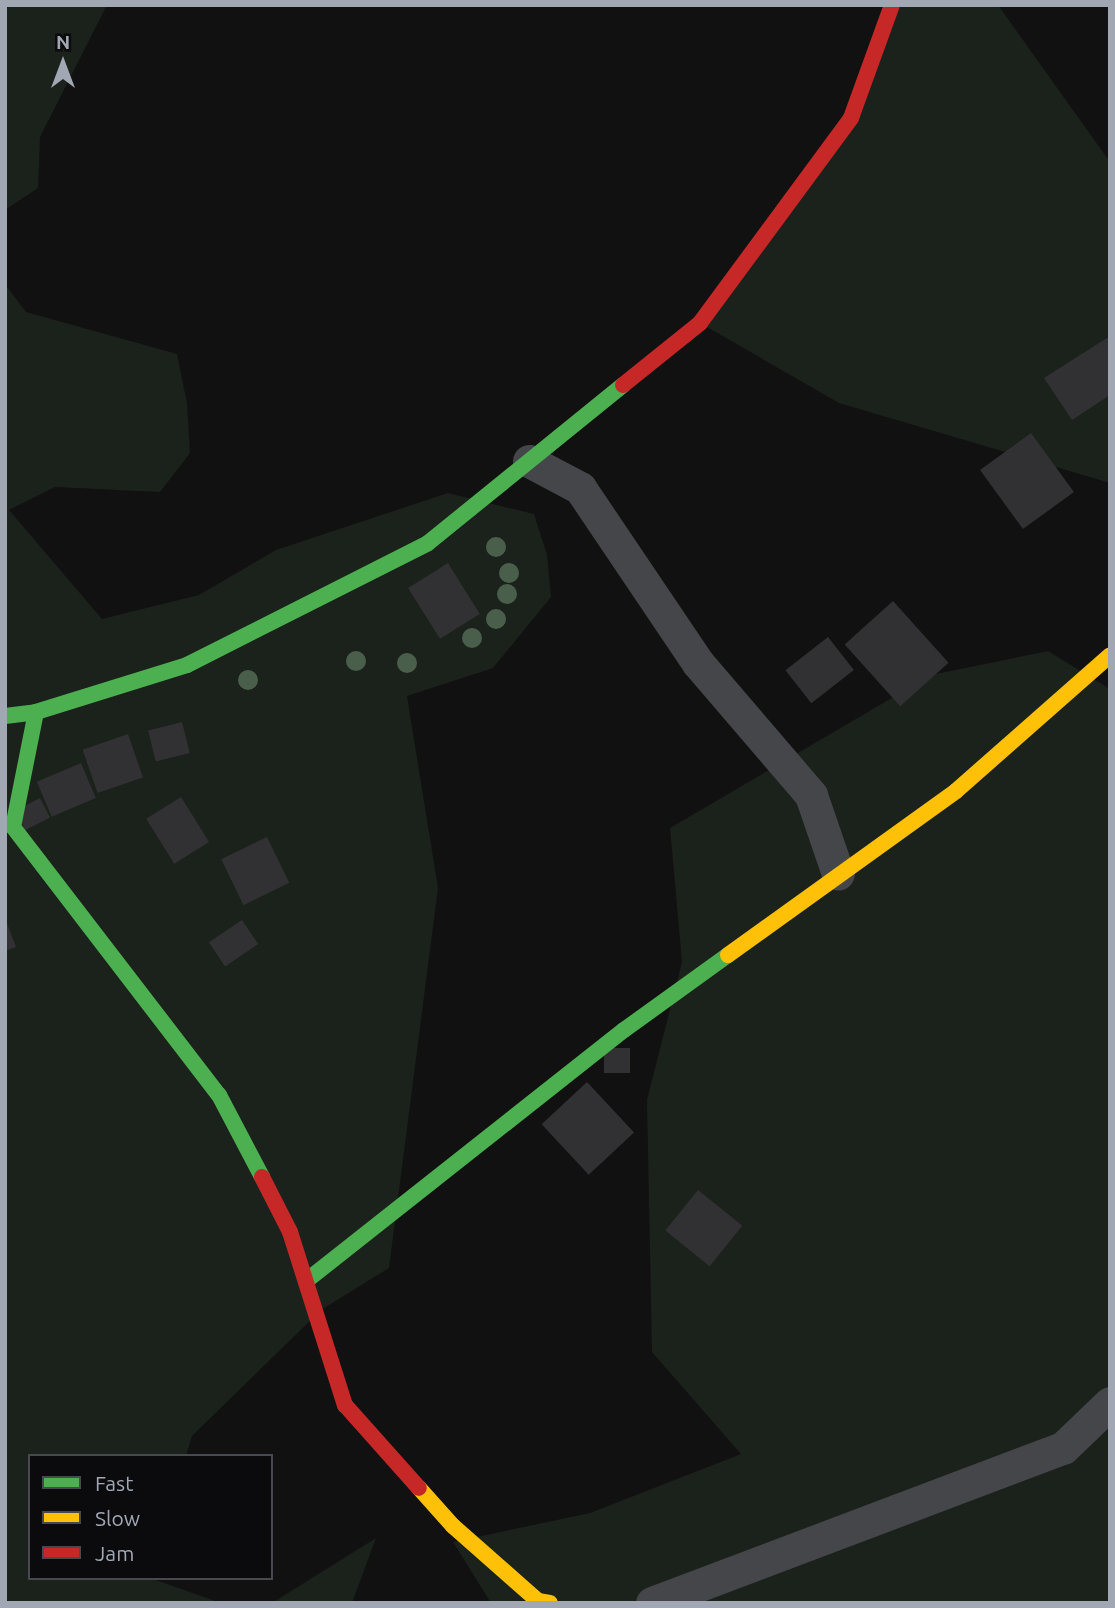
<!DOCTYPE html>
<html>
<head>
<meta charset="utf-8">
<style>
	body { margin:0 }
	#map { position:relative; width:1115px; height:1608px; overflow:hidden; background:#111; font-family:Ubuntu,sans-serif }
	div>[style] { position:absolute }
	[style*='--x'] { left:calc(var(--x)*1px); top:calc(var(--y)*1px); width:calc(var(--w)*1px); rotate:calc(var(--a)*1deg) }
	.green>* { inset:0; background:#1b211b }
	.building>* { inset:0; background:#313133; transform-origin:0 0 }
	.street>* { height:33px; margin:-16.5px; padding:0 16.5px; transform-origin:16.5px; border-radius:16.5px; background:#45464a }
	.fast>* { height:16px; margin:-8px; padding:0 8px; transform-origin:8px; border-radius:8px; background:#4caf50 }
	.slow>* { height:16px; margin:-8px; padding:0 8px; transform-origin:8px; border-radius:8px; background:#ffc107 }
	.jam>* { height:16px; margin:-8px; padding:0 8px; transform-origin:8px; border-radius:8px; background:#c62828 }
	.trees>* { width:20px; height:20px; margin:-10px; border-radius:50%; background:#4a5f4b }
	span { translate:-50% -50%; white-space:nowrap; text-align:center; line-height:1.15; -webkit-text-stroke:5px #0b0b0d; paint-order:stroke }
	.frame { position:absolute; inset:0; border:7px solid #a1a7b3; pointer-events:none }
	.legend { position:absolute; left:28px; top:1454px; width:245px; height:126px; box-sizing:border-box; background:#0b0b0d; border:2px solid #47494f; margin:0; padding:9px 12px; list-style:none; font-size:21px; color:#a1a7b3 }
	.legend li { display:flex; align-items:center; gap:14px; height:35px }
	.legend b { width:35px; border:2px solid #47494f }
	.north { position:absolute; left:28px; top:28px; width:70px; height:70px; -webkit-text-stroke:5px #0b0b0d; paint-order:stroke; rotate:0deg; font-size:19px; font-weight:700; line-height:28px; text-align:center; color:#a1a7b3 }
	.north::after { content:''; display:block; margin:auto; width:24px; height:32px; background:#a1a7b3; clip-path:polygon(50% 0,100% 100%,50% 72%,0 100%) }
</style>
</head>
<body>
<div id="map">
	<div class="green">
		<i style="clip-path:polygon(5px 5px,107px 5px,40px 137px,38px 188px,5px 210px)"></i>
		<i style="clip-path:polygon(892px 5px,998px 5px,1110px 162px,1110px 483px,839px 403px,700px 323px,851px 118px)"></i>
		<i style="clip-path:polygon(5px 284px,26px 312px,177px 354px,187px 403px,190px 453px,160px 492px,55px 487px,9px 510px,102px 619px,199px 595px,276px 550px,448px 493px,534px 514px,547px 555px,551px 597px,493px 668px,407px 696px,438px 888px,389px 1268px,321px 1310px,192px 1436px,186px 1456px,30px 1456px,30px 1578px,150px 1578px,221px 1603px,5px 1603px)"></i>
		<i style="clip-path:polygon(1048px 651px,1110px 689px,1110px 1603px,491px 1603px,453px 1542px,590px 1513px,741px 1454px,652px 1352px,647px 1100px,682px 962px,670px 828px,931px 675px)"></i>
		<i style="clip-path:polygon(376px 1538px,352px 1603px,272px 1603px)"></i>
	</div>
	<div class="building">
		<i style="clip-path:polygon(1110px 336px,1110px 395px,1072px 420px,1044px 378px)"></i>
		<i style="left:1031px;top:433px;width:73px;height:63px;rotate:54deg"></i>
		<i style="left:448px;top:563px;width:60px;height:47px;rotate:58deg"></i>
		<i style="left:893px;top:601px;width:83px;height:65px;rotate:48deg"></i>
		<i style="left:828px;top:637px;width:42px;height:54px;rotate:52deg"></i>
		<i style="left:182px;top:722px;width:32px;height:35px;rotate:76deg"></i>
		<i style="left:128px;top:734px;width:46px;height:48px;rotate:71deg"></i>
		<i style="left:81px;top:763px;width:38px;height:48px;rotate:67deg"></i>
		<i style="left:181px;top:797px;width:53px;height:41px;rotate:58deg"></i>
		<i style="left:40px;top:798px;width:22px;height:28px;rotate:63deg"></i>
		<i style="left:267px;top:837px;width:51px;height:51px;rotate:64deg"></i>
		<i style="clip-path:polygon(5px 918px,16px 947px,5px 951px)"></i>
		<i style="left:242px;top:920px;width:29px;height:40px;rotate:56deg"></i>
		<i style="left:604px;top:1048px;width:26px;height:25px"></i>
		<i style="left:587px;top:1082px;width:69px;height:62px;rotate:47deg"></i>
		<i style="left:698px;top:1190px;width:57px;height:52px;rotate:39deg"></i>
	</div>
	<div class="street">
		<i style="--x:529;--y:461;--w:58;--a:27.9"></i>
		<i style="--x:580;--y:488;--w:211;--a:56"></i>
		<i style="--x:698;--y:663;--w:174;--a:49.4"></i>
		<i style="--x:811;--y:795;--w:83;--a:71.1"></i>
		<i style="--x:652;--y:1603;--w:439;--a:-20.7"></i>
		<i style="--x:1063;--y:1448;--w:65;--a:-43.8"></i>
	</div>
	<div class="fast">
		<i style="--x:36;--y:712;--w:117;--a:101.3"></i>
		<i style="--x:13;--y:827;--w:338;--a:52.5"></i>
		<i style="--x:219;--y:1095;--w:93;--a:62.3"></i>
		<i style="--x:5;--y:716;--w:31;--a:-7"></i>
		<i style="--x:36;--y:712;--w:158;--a:-17.3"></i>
		<i style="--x:187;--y:665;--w:270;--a:-26.8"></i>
		<i style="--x:428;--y:543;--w:251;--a:-39"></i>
		<i style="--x:306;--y:1281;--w:405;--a:-38.3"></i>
		<i style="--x:624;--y:1030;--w:128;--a:-35.8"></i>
	</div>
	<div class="slow">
		<i style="--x:728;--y:955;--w:281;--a:-35.7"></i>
		<i style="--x:956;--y:791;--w:205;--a:-41.4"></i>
		<i style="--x:419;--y:1488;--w:51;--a:48.2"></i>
		<i style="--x:453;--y:1526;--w:113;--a:41.4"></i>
		<i style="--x:538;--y:1601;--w:12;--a:9"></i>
	</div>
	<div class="jam">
		<i style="--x:623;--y:385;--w:99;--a:-38.8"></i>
		<i style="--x:700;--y:323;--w:255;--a:-53.6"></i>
		<i style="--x:851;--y:118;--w:120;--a:-70.1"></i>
		<i style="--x:262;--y:1177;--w:62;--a:63"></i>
		<i style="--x:290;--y:1232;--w:182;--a:72.4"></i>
		<i style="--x:345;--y:1405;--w:111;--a:48.3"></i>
	</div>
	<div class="trees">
		<i style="left:496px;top:547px"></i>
		<i style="left:509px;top:573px"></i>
		<i style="left:507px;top:594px"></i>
		<i style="left:496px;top:619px"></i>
		<i style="left:472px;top:638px"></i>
		<i style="left:356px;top:661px"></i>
		<i style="left:407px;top:663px"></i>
		<i style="left:248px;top:680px"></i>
	</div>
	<div class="frame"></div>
	<ul class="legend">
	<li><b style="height:9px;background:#4caf50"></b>Fast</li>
	<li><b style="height:9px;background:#ffc107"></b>Slow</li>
	<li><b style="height:9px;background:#c62828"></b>Jam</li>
	</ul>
	<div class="north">N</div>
</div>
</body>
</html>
